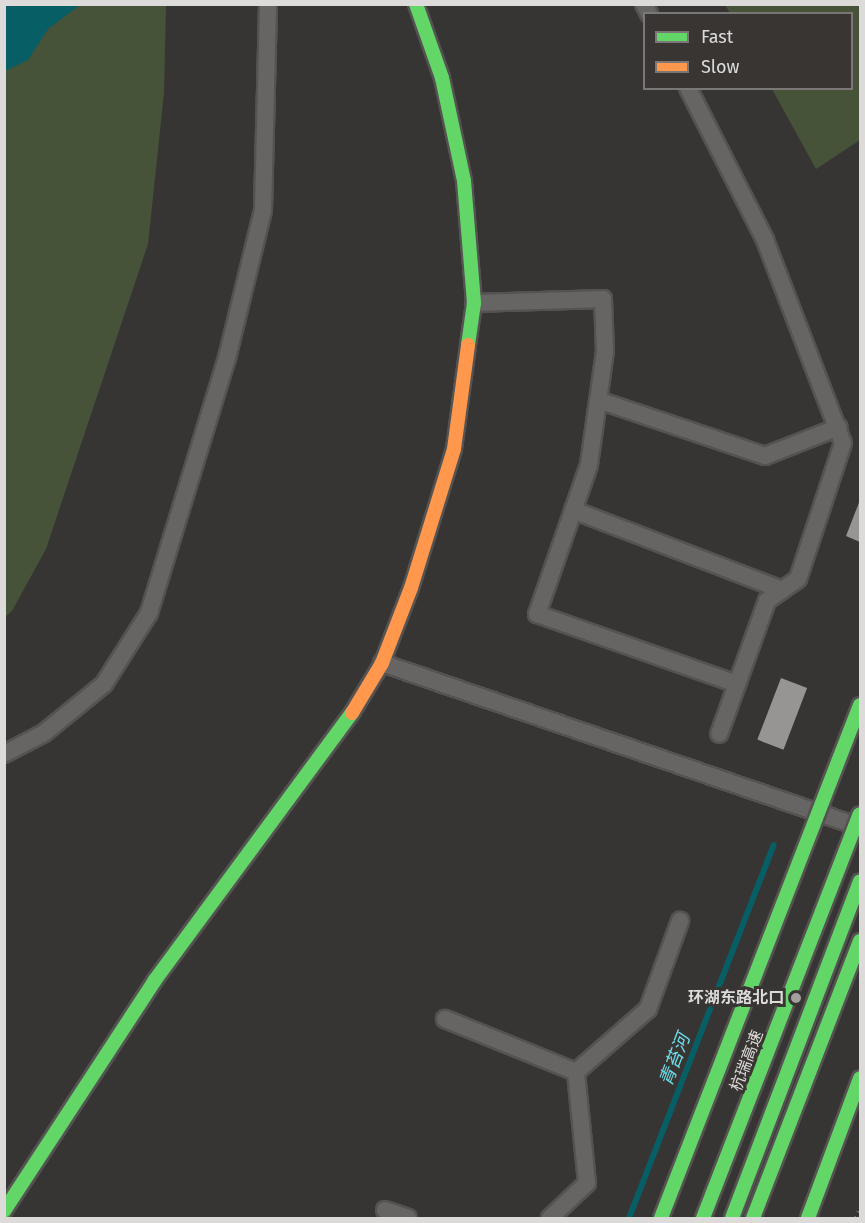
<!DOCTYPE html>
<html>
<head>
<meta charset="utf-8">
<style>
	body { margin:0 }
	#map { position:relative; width:865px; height:1223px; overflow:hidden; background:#373534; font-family:"Fira Sans","Noto Sans SC",sans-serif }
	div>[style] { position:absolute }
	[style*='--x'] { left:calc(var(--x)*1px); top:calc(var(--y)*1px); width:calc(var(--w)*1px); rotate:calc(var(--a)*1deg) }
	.green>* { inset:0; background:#465338 }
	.water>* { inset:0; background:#075e64 }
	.stream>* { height:6px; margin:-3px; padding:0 3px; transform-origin:3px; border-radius:3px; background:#075e64 }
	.building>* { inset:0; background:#979594; transform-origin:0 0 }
	.path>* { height:4px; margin-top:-2px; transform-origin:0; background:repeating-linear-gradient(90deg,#6c6b6a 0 1.5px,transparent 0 6px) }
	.roads { filter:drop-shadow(2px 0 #545352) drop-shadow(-2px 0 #545352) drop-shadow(0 2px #545352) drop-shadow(0 -2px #545352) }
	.street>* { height:16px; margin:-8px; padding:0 8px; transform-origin:8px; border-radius:8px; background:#676564 }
	.fast>* { height:14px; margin:-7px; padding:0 7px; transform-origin:7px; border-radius:7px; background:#63d668 }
	.slow>* { height:14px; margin:-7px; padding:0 7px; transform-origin:7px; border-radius:7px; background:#ff974d }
	.bridges { filter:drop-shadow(2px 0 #545352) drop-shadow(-2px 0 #545352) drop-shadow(0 2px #545352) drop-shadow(0 -2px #545352) }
	.fast-bridge>* { height:14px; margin:-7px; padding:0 7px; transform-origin:7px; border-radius:7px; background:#63d668 }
	.dots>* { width:16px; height:16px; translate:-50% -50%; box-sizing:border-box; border:3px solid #383533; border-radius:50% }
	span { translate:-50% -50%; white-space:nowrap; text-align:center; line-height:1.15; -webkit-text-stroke:6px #383533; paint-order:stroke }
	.poi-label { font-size:16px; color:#dddbda; font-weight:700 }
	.right { translate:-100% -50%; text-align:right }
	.street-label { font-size:16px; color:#dddbda }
	.water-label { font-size:18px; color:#6ce1ec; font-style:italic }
	.frame { position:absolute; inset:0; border:6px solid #dddbda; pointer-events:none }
	.legend { position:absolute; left:643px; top:12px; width:210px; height:78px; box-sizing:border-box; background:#383533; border:2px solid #7a7776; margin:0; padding:8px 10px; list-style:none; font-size:18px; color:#dddbda }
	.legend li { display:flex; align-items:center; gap:12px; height:30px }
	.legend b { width:30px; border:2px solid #7a7776 }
</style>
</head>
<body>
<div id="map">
	<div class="green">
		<i style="clip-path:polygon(5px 5px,166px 5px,164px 93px,148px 244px,46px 549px,12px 611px,5px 617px)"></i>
		<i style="clip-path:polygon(725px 5px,860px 5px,860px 140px,816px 169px,772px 89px,852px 88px,852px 14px,730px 13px)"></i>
	</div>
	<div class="water">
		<i style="clip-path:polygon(4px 5px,5px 4px,80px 5px,48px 29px,28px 60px,5px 71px)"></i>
	</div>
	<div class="stream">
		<i style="--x:629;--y:1218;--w:400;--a:-68.8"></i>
	</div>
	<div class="building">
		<i style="clip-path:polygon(860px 500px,860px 542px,846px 536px)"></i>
		<i style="left:781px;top:678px;width:28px;height:66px;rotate:21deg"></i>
	</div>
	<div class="path">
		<i style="--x:856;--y:1218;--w:11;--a:-68"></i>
	</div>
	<div class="roads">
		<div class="street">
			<i style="--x:644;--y:4;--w:11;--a:63"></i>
			<i style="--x:688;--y:88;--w:170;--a:63.1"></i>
			<i style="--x:765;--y:240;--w:217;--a:69"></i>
			<i style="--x:843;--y:443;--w:143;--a:108.3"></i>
			<i style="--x:798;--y:579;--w:38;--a:145"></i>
			<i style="--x:767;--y:601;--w:141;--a:109.8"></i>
			<i style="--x:474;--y:303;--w:129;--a:-1.8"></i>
			<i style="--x:603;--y:299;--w:52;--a:87.8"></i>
			<i style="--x:605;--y:351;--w:115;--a:98"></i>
			<i style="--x:589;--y:465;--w:158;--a:109.2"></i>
			<i style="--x:537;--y:614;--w:212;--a:19.3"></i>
			<i style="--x:598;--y:400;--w:176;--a:18.5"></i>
			<i style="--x:765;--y:456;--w:79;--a:-21.4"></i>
			<i style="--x:573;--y:510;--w:224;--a:20.9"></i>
			<i style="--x:382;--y:663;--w:505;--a:18.94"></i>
			<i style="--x:4;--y:754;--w:45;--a:-27.7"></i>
			<i style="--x:44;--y:733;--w:77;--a:-39.2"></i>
			<i style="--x:104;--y:684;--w:84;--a:-57.6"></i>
			<i style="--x:149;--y:613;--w:267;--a:-73"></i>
			<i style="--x:227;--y:358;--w:152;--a:-76.3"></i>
			<i style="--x:263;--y:210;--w:206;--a:-88.6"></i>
			<i style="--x:445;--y:1019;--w:141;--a:22"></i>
			<i style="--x:385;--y:1210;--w:24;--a:19"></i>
			<i style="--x:550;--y:1218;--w:51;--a:-43.4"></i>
			<i style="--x:587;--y:1183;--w:112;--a:-95.7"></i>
			<i style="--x:576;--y:1072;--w:96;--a:-41.2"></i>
			<i style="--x:648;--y:1009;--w:94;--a:-70"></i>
		</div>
		<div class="fast">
			<i style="--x:416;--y:4;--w:78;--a:70.6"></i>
			<i style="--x:442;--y:78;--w:105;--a:77.9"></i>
			<i style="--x:464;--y:181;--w:122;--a:85.3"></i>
			<i style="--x:474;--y:303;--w:42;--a:98.1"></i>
			<i style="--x:4;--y:1211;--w:276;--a:-56.8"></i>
			<i style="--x:155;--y:980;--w:332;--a:-53.6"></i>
			<i style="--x:732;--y:1218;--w:360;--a:-69.2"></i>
			<i style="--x:753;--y:1218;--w:297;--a:-68.9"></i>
			<i style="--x:808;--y:1218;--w:149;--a:-69.6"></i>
		</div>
		<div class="slow">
			<i style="--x:352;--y:713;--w:58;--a:-59"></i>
			<i style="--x:382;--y:663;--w:80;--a:-68.9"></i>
			<i style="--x:411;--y:588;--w:145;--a:-72.8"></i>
			<i style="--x:454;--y:449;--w:105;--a:-82.3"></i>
		</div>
	</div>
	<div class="bridges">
		<div class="fast-bridge">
			<i style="--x:661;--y:1218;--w:550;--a:-68.8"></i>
			<i style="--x:703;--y:1218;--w:433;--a:-68.8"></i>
		</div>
	</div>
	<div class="dots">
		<i style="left:796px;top:998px;background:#a3a1a0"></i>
	</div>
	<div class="poi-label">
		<span class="right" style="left:784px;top:998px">环湖东路北口</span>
	</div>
	<div class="street-label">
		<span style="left:747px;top:1061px;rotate:-69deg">杭瑞高速</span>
	</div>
	<div class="water-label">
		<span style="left:675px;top:1060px;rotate:-69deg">青苔河</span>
	</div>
	<div class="frame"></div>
	<ul class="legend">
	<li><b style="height:8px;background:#63d668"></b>Fast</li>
	<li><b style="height:8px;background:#ff974d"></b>Slow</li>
	</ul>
</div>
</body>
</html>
